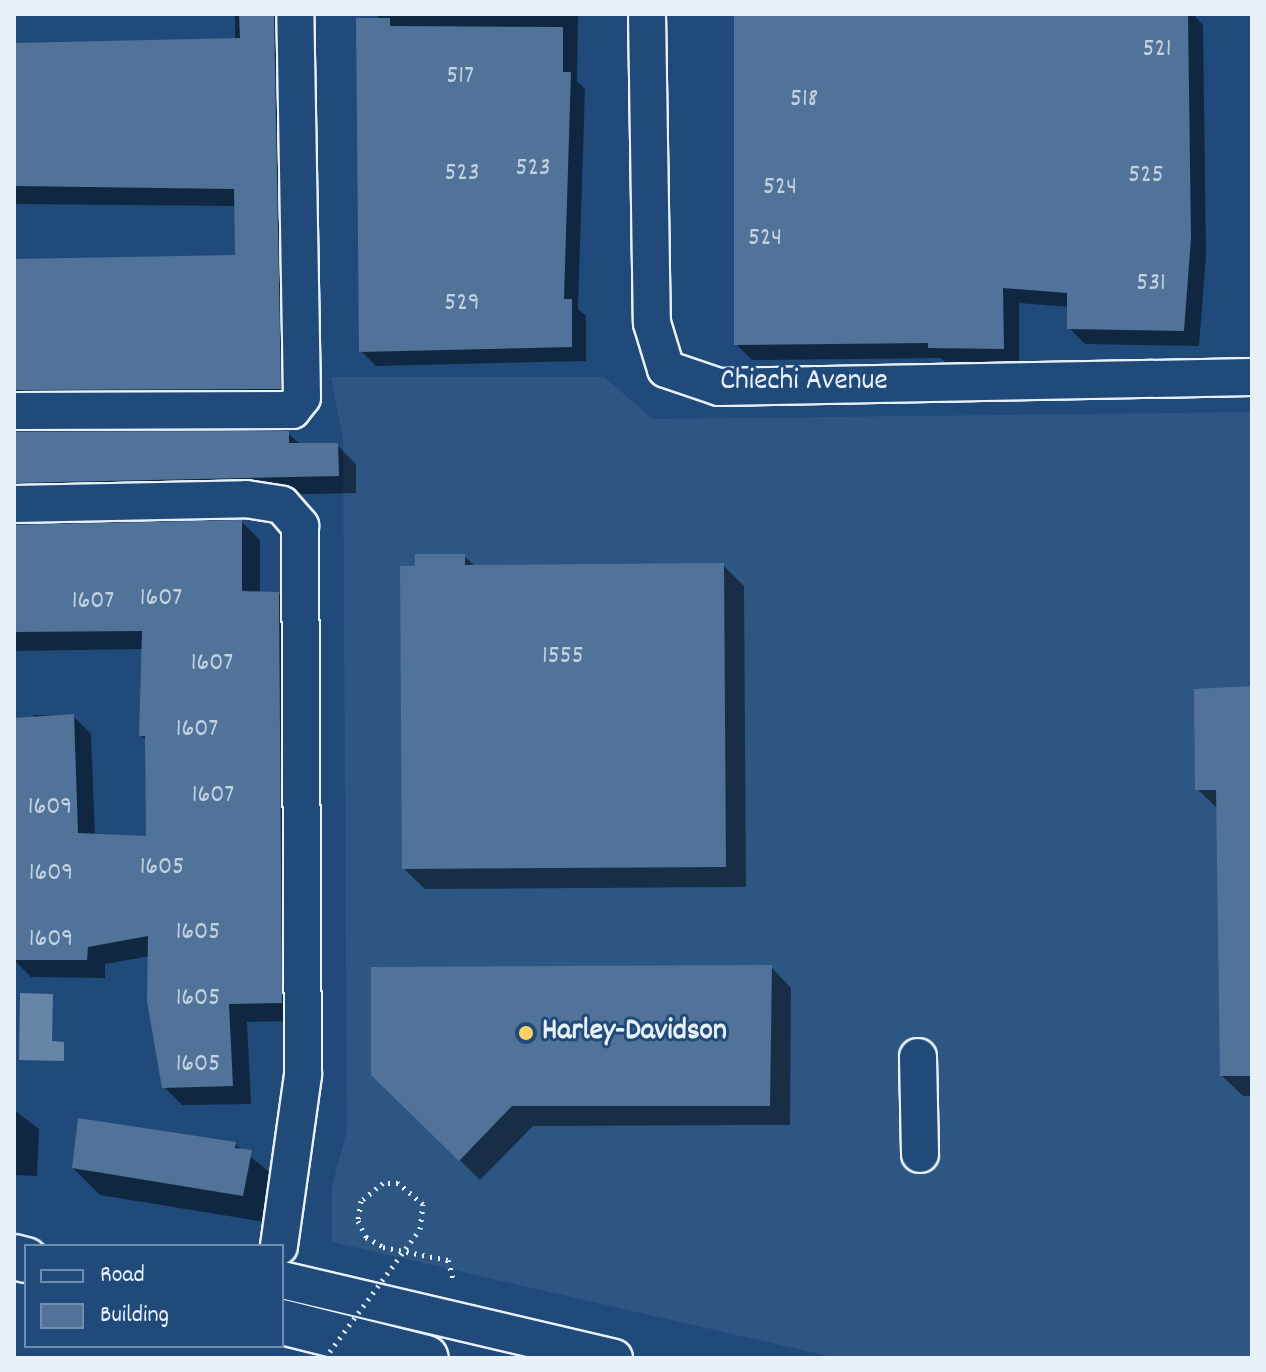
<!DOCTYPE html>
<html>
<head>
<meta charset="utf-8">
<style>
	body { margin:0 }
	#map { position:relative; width:1266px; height:1372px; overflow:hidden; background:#1f4a7a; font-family:Dekko,sans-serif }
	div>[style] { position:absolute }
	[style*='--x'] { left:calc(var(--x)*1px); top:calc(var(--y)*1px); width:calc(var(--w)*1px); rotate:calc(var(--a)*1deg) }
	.built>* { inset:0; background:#2e5683 }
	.water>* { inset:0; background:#6685a7 }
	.shadow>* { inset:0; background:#0007 }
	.building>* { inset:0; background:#517399 }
	.path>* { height:5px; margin-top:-2.5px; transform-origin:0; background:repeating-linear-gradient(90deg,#e8f1f8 0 2px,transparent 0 8px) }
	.roads { filter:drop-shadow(2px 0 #e8f1f8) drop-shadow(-2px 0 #e8f1f8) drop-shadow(0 2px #e8f1f8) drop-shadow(0 -2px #e8f1f8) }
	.minor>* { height:36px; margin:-18px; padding:0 18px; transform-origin:18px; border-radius:18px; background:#1f4a7a }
	.highway>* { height:44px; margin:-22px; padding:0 22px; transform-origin:22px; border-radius:22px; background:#1f4a7a }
	.path-bridge>* { height:5px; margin-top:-2.5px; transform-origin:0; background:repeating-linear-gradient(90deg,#e8f1f8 0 2px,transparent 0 8px) }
	.dots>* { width:22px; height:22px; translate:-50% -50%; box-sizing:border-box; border:4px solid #1f4a7a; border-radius:50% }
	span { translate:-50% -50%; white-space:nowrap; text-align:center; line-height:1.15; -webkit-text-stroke:6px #1f4a7a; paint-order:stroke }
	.number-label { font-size:26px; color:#c2d2e0 }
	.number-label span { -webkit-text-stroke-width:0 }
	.street-label { font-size:30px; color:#e8f1f8 }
	.poi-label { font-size:30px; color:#e8f1f8; font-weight:700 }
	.left { translate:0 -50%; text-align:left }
	.frame { position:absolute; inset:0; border:16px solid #e8f1f8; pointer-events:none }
	.legend { position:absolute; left:24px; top:1244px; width:260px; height:104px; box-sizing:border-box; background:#1f4a7a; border:2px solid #6f8dac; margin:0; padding:10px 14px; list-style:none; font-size:24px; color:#e8f1f8 }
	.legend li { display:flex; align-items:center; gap:16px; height:40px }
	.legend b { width:40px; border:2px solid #6f8dac }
</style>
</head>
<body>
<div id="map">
	<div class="built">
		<i style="clip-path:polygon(331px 377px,604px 377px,653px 419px,1252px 412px,1252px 1358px,837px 1358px,332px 1242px,332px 1186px,347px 1130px,343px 439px)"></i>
	</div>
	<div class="water">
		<i style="clip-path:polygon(20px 993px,53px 994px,52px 1041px,64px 1042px,64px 1061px,19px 1060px)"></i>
	</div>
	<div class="shadow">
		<i style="clip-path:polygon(235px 14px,296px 14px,298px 406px,14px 423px,14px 260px,237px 257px,236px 206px,14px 204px,14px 44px,235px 40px)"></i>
		<i style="clip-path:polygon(378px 14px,578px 14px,577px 81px,585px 89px,578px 309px,586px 316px,586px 361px,376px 366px,361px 351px)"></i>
		<i style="clip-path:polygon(734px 14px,1193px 14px,1203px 25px,1206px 255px,1199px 346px,1085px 344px,1069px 328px,1069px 307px,1019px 303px,1019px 364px,946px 363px,941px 358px,752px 360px,736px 344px)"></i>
		<i style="clip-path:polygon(288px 433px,301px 445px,337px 445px,356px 464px,356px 493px,33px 500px,14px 516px,14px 434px)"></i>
		<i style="clip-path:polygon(242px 522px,260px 540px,260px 593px,279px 594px,297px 612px,299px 1021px,247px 1022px,251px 1104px,182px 1105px,164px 1087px,150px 956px,105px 964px,105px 978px,31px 977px,14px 960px,14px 723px,33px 728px,33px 715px,73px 716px,91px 734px,95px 836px,148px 838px,147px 741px,141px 735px,144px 649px,14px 651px,14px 527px)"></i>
		<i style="clip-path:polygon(464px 556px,476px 567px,723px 565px,744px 586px,746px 887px,425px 889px,404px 869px)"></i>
		<i style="clip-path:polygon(1252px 689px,1252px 1096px,1243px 1096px,1222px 1076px,1218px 809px,1197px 789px)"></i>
		<i style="clip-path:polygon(771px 967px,791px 988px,790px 1125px,533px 1126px,480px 1180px,373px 1074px)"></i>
		<i style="clip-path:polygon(14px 1110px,39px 1129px,37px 1176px,14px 1175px)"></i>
		<i style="clip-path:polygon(235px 1144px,279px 1180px,271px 1223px,100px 1195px,72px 1167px)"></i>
	</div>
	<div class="building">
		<i style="clip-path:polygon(239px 14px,274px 14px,281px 389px,14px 390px,14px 259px,235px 255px,234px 189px,14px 186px,14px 43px,240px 38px)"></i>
		<i style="clip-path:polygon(734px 14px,1188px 14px,1191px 238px,1184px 331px,1067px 329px,1067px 293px,1003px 288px,1004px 349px,928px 348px,928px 343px,734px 345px)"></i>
		<i style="clip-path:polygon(356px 18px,390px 18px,390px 26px,563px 27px,563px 72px,571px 72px,564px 299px,572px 299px,572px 347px,359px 352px)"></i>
		<i style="clip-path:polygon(289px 431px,289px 443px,338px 443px,339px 476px,14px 483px,14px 432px)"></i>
		<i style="clip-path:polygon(242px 520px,242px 591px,279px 592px,282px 1003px,229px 1004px,233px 1086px,162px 1088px,147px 1001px,148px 936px,88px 947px,87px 960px,14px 960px,14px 718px,74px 714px,78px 833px,146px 836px,145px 736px,139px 736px,142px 631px,14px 632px,14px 525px)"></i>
		<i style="clip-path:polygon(415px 554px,465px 554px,465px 565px,724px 563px,726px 867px,402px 869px,400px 566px,415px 566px)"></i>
		<i style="clip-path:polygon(1252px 686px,1252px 1076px,1220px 1076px,1216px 790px,1195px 790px,1194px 689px)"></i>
		<i style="clip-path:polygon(772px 965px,770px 1106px,512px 1106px,459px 1161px,371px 1075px,371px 967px)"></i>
		<i style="clip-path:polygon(78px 1118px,236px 1142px,235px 1148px,252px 1150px,243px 1196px,72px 1168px)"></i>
	</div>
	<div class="path">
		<i style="--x:420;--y:1229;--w:25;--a:-83"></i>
		<i style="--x:423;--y:1204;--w:33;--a:-140"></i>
		<i style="--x:398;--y:1183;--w:15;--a:180"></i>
		<i style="--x:383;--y:1183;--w:28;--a:141"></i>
		<i style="--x:361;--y:1201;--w:20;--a:99"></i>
		<i style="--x:358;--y:1221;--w:18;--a:63"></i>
		<i style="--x:366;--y:1237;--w:20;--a:30"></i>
		<i style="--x:383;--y:1247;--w:66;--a:11.3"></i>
		<i style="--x:448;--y:1260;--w:23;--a:75"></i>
	</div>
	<div class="roads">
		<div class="minor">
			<i style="--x:647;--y:14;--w:309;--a:89.1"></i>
			<i style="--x:652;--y:323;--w:48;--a:73.1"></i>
			<i style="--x:666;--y:369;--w:56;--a:18.8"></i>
			<i style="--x:719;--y:387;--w:533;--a:-1.07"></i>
			<i style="--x:14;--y:411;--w:278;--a:-0.2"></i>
			<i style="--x:292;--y:410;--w:16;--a:-52"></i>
			<i style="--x:302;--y:397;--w:383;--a:-91"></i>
			<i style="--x:14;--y:504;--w:232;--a:-1.2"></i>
			<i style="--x:246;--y:499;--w:36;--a:9"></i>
			<i style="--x:282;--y:505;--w:28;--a:49"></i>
			<i style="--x:300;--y:526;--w:549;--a:89.69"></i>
			<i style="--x:303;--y:1075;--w:173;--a:98"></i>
			<i style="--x:918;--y:1057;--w:97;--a:88.8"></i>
			<i style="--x:282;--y:1280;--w:341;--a:13.2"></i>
		</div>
		<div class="highway">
			<i style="--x:14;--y:1257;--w:12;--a:14"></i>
			<i style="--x:282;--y:1322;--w:148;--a:14"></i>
		</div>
	</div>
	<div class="path-bridge">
		<i style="--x:325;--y:1358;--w:160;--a:-53.6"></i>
	</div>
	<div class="dots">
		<i style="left:526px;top:1033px;background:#ffd166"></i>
	</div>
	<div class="number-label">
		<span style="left:1157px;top:50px">521</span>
		<span style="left:460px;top:77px">517</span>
		<span style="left:804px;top:100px">518</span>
		<span style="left:533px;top:169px">523</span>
		<span style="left:462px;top:174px">523</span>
		<span style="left:1146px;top:176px">525</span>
		<span style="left:780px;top:188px">524</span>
		<span style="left:765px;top:239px">524</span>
		<span style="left:1151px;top:284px">531</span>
		<span style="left:462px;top:304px">529</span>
		<span style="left:161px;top:599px">1607</span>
		<span style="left:93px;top:602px">1607</span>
		<span style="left:563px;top:657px">1555</span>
		<span style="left:212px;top:664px">1607</span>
		<span style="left:197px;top:730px">1607</span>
		<span style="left:213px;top:796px">1607</span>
		<span style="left:50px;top:808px">1609</span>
		<span style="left:162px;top:868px">1605</span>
		<span style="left:51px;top:874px">1609</span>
		<span style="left:198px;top:933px">1605</span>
		<span style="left:51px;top:940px">1609</span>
		<span style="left:198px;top:999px">1605</span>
		<span style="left:198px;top:1065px">1605</span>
	</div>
	<div class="street-label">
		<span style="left:804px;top:383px">Chiechi Avenue</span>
	</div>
	<div class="poi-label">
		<span class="left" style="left:542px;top:1033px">Harley-Davidson</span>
	</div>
	<div class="frame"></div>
	<ul class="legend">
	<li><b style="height:10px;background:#1f4a7a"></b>Road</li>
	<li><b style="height:22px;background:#517399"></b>Building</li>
	</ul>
</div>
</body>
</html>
